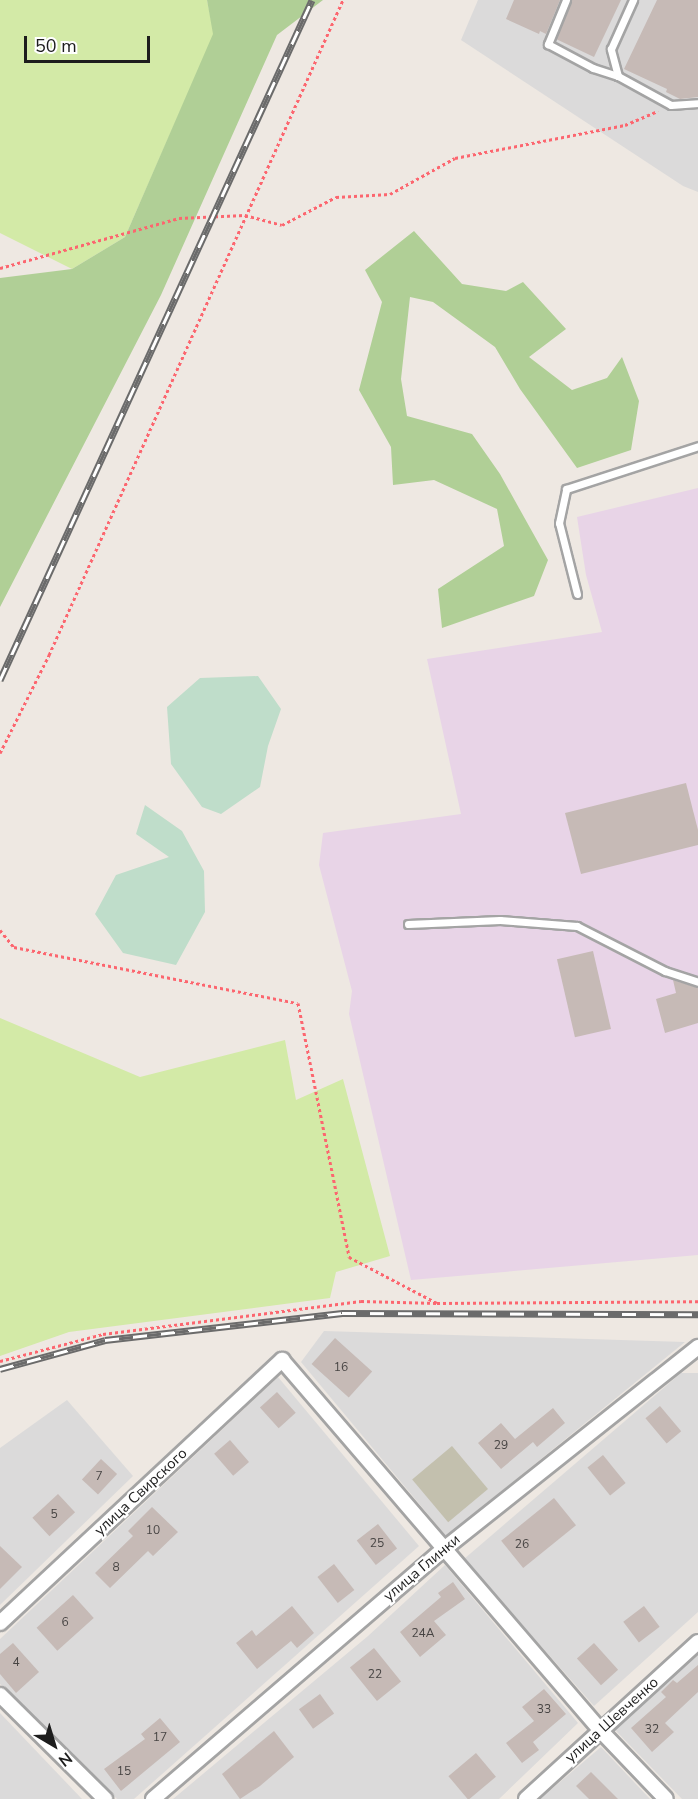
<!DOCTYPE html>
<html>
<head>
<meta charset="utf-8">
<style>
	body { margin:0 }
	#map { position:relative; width:698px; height:1799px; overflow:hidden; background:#eee8e2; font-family:"Nunito Sans",sans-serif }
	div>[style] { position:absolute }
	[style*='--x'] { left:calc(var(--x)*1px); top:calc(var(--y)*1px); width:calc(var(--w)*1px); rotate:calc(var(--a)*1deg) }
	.residential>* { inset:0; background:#dbdada }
	.industrial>* { inset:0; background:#e8d4e7 }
	.construction>* { inset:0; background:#c3c0ae; transform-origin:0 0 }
	.grass>* { inset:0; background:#d3eaa7 }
	.forest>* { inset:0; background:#b0cf96 }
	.wetland>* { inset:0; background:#bfddca }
	.building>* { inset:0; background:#c6bab6; transform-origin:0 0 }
	.path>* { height:3px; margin-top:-1.5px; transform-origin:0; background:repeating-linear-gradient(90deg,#fc666f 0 3px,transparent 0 6px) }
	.roads { filter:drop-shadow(2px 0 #a4a4a4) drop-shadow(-2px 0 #a4a4a4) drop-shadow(0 2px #a4a4a4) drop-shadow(0 -2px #a4a4a4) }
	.lane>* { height:7px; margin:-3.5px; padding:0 3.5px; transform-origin:3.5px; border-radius:3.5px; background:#fff }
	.street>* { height:14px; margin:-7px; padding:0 7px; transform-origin:7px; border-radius:7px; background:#fff }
	.rail>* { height:7px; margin-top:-3.5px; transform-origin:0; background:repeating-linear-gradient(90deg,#fff 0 14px,#6b6b6b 0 28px); box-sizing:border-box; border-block:2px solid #6b6b6b }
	span { translate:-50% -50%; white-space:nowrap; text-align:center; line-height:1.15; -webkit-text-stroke:4.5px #fff; paint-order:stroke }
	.number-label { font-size:12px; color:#474443 }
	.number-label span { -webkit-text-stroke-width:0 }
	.street-label { font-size:15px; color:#1d1d1d }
	.north { position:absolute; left:24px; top:1715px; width:60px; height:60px; -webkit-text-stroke:4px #fff; paint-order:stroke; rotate:142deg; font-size:16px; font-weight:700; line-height:24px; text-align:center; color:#1d1d1d }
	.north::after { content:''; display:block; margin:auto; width:21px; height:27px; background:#1d1d1d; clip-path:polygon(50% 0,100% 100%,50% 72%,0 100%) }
	.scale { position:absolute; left:24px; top:36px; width:126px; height:27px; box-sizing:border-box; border:3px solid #1d1d1d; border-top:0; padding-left:8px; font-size:18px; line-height:21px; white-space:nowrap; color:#1d1d1d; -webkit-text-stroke:4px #fff; paint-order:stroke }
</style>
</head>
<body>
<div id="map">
	<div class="residential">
		<i style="clip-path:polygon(478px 0,698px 0,698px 192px,683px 186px,461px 40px)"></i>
		<i style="clip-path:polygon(324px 1331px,685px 1342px,446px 1536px,301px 1362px)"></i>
		<i style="clip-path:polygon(681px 1373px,698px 1373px,698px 1612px,594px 1706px,464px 1559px)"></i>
		<i style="clip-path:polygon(278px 1377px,419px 1546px,134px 1799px,117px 1799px,0 1684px,0 1639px)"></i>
		<i style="clip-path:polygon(67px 1400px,133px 1476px,0 1605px,0 1448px)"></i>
		<i style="clip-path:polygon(445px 1565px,578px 1723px,499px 1799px,173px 1799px,368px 1636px)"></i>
		<i style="clip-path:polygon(698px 1651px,698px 1799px,682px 1799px,615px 1730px,651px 1693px)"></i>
		<i style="clip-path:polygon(0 1713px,82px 1799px,0 1799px)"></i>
		<i style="clip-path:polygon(601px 1747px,650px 1799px,540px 1799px)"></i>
	</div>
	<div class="industrial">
		<i style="clip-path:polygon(698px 488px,698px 1255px,411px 1280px,349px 1014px,352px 991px,319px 865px,323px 833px,461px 814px,427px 659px,602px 632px,586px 575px,577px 517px)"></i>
	</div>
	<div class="construction">
		<i style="left:452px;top:1446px;width:56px;height:52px;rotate:50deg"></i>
	</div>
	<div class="grass">
		<i style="clip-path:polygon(0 0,207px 0,214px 34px,125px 237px,72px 269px,0 233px)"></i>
		<i style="clip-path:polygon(0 1018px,140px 1077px,285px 1040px,296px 1100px,343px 1079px,390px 1256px,336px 1272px,330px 1298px,69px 1332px,0 1356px)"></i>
	</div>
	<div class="forest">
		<i style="clip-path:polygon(207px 0,323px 0,277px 35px,161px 295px,0 607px,0 278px,72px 269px,125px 237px,213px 34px)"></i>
		<i style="clip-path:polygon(414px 231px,462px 284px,506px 291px,523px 282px,566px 329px,529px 357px,572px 390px,607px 378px,622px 357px,639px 401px,631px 450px,577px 468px,520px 389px,495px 347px,433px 302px,410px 297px,401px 379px,407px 416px,472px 434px,500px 474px,548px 560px,534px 596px,442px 628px,438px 589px,504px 546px,497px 509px,434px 480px,393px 485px,391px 447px,359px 390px,382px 302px,365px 270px)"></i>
	</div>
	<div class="wetland">
		<i style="clip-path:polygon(258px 676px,281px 709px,268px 746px,260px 787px,221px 814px,202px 807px,171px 764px,167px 707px,200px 678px)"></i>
		<i style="clip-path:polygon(145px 805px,182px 831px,204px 871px,205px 912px,176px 965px,123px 953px,95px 914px,116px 875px,169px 857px,136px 834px)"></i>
	</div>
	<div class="building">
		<i style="clip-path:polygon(514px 0,560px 0,546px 34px,540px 31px,539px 34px,506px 19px)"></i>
		<i style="clip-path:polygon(572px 0,621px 0,594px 57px,556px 39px)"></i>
		<i style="clip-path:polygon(657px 0,698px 0,698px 97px,680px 99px,666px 92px,667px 89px,624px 69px)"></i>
		<i style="clip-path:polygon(686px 783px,698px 830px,698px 845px,581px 874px,565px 813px)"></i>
		<i style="left:593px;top:951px;width:80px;height:37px;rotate:77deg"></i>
		<i style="clip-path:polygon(673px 980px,698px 988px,698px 1023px,665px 1033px,656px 999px,676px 993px)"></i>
		<i style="left:335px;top:1338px;width:50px;height:35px;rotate:42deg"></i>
		<i style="left:277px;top:1392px;width:28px;height:23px;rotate:48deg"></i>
		<i style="left:660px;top:1406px;width:33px;height:19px;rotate:50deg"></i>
		<i style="clip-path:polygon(553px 1408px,565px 1423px,537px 1447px,533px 1442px,501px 1469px,478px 1443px,501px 1423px,515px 1439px)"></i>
		<i style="left:230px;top:1440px;width:29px;height:21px;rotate:49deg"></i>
		<i style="left:603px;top:1455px;width:36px;height:20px;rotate:51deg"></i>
		<i style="left:101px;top:1459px;width:22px;height:28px;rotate:43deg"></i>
		<i style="left:58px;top:1494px;width:25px;height:35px;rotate:47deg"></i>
		<i style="left:554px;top:1498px;width:35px;height:68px;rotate:51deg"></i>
		<i style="clip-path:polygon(152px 1507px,178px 1532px,153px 1556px,148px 1551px,110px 1588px,95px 1573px,133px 1536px,128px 1531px)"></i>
		<i style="left:378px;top:1524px;width:31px;height:27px;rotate:52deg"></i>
		<i style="clip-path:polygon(0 1546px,22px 1567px,0 1589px)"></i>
		<i style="left:334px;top:1564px;width:33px;height:21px;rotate:52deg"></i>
		<i style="clip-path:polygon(453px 1582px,465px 1599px,434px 1621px,446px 1635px,420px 1657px,400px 1632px,441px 1597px,438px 1593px)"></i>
		<i style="left:73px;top:1595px;width:31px;height:49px;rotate:48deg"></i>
		<i style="clip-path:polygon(292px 1606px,314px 1633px,297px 1648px,291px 1641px,257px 1669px,236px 1643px,252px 1630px,256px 1636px)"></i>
		<i style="left:644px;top:1606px;width:26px;height:26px;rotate:53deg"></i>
		<i style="clip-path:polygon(13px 1643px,39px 1672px,16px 1693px,0 1674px,0 1654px)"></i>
		<i style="left:594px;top:1643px;width:36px;height:23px;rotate:48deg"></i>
		<i style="left:374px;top:1648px;width:43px;height:31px;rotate:51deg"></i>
		<i style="clip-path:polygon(698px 1665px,698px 1692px,665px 1723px,674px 1732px,652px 1752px,631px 1728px,666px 1697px,661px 1692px,673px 1680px,677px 1683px)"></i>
		<i style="clip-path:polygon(544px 1689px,566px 1714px,533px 1742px,539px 1750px,522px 1763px,506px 1743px,534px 1721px,522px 1707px)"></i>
		<i style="left:320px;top:1694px;width:24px;height:26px;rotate:54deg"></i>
		<i style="clip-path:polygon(160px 1718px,180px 1742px,121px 1791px,104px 1769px,145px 1739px,141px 1734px)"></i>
		<i style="clip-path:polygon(274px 1731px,294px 1757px,260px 1786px,240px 1799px,222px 1774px)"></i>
		<i style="left:476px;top:1753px;width:31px;height:36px;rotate:50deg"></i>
		<i style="clip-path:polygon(591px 1772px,618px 1799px,589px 1799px,576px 1786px)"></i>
	</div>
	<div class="path">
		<i style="--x:0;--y:268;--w:186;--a:-15.6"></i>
		<i style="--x:179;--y:218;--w:66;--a:-2.6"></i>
		<i style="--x:245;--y:215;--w:38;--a:15"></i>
		<i style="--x:282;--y:225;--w:61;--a:-27.4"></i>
		<i style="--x:336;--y:197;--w:54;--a:-3.2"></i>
		<i style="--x:390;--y:194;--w:74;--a:-29"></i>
		<i style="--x:455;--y:158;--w:173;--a:-11"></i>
		<i style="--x:625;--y:125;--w:36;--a:-23"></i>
		<i style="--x:0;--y:753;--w:110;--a:-63.4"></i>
		<i style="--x:49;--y:655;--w:718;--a:-65.83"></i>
		<i style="--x:0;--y:930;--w:22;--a:51"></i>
		<i style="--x:14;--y:947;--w:289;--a:11.2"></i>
		<i style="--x:298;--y:1003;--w:259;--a:78.6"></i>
		<i style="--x:349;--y:1257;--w:99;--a:27.6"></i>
		<i style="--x:437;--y:1303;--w:261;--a:-0.4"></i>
		<i style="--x:0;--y:1361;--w:106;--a:-14.7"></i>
		<i style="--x:103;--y:1334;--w:260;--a:-7.3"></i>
		<i style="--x:361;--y:1301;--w:76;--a:1.5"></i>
	</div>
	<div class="roads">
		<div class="lane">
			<i style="--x:566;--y:0;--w:48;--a:112.2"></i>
			<i style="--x:548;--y:44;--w:51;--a:28.1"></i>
			<i style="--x:593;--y:68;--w:26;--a:18"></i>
			<i style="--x:618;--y:76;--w:60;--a:28.7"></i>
			<i style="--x:671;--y:105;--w:27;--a:-4"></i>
			<i style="--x:618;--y:76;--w:28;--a:-105"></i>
			<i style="--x:611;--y:49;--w:54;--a:-65.8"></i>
			<i style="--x:577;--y:594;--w:73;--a:-104.2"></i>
			<i style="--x:559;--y:523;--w:35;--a:-78"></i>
			<i style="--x:566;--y:489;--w:139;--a:-18"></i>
			<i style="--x:408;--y:924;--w:92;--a:-2.5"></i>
			<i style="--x:500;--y:920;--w:77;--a:4.5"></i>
			<i style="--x:577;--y:926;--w:99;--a:27.1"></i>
			<i style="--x:665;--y:971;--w:35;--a:18"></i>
		</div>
		<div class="street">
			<i style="--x:0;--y:1623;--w:386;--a:-43"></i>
			<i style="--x:282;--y:1360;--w:488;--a:49.3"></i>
			<i style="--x:600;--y:1730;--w:95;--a:46.3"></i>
			<i style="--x:0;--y:1695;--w:148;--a:44.7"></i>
			<i style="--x:153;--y:1799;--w:384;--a:-40.7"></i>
			<i style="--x:444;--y:1549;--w:325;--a:-38.5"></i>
			<i style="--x:526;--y:1799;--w:233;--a:-42.4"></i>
		</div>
	</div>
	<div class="rail">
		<i style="--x:0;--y:680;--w:748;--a:-65.35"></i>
		<i style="--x:0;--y:1369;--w:109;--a:-15.4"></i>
		<i style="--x:105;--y:1340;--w:239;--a:-6.5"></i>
		<i style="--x:342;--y:1313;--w:356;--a:0.2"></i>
	</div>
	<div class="number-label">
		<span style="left:341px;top:1368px">16</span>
		<span style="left:501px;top:1446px">29</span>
		<span style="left:99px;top:1477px">7</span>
		<span style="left:54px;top:1515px">5</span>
		<span style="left:153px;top:1531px">10</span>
		<span style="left:377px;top:1544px">25</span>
		<span style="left:522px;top:1545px">26</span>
		<span style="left:116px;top:1568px">8</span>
		<span style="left:65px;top:1623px">6</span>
		<span style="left:423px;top:1634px">24А</span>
		<span style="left:16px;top:1663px">4</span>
		<span style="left:375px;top:1675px">22</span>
		<span style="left:544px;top:1710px">33</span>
		<span style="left:652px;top:1730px">32</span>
		<span style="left:160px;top:1738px">17</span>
		<span style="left:124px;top:1772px">15</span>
	</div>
	<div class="street-label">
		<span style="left:141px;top:1492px;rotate:-43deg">улица Свирского</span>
		<span style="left:422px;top:1568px;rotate:-40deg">улица Глинки</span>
		<span style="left:612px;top:1720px;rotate:-42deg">улица Шевченко</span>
	</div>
	<div class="north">N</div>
	<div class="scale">50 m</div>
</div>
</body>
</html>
